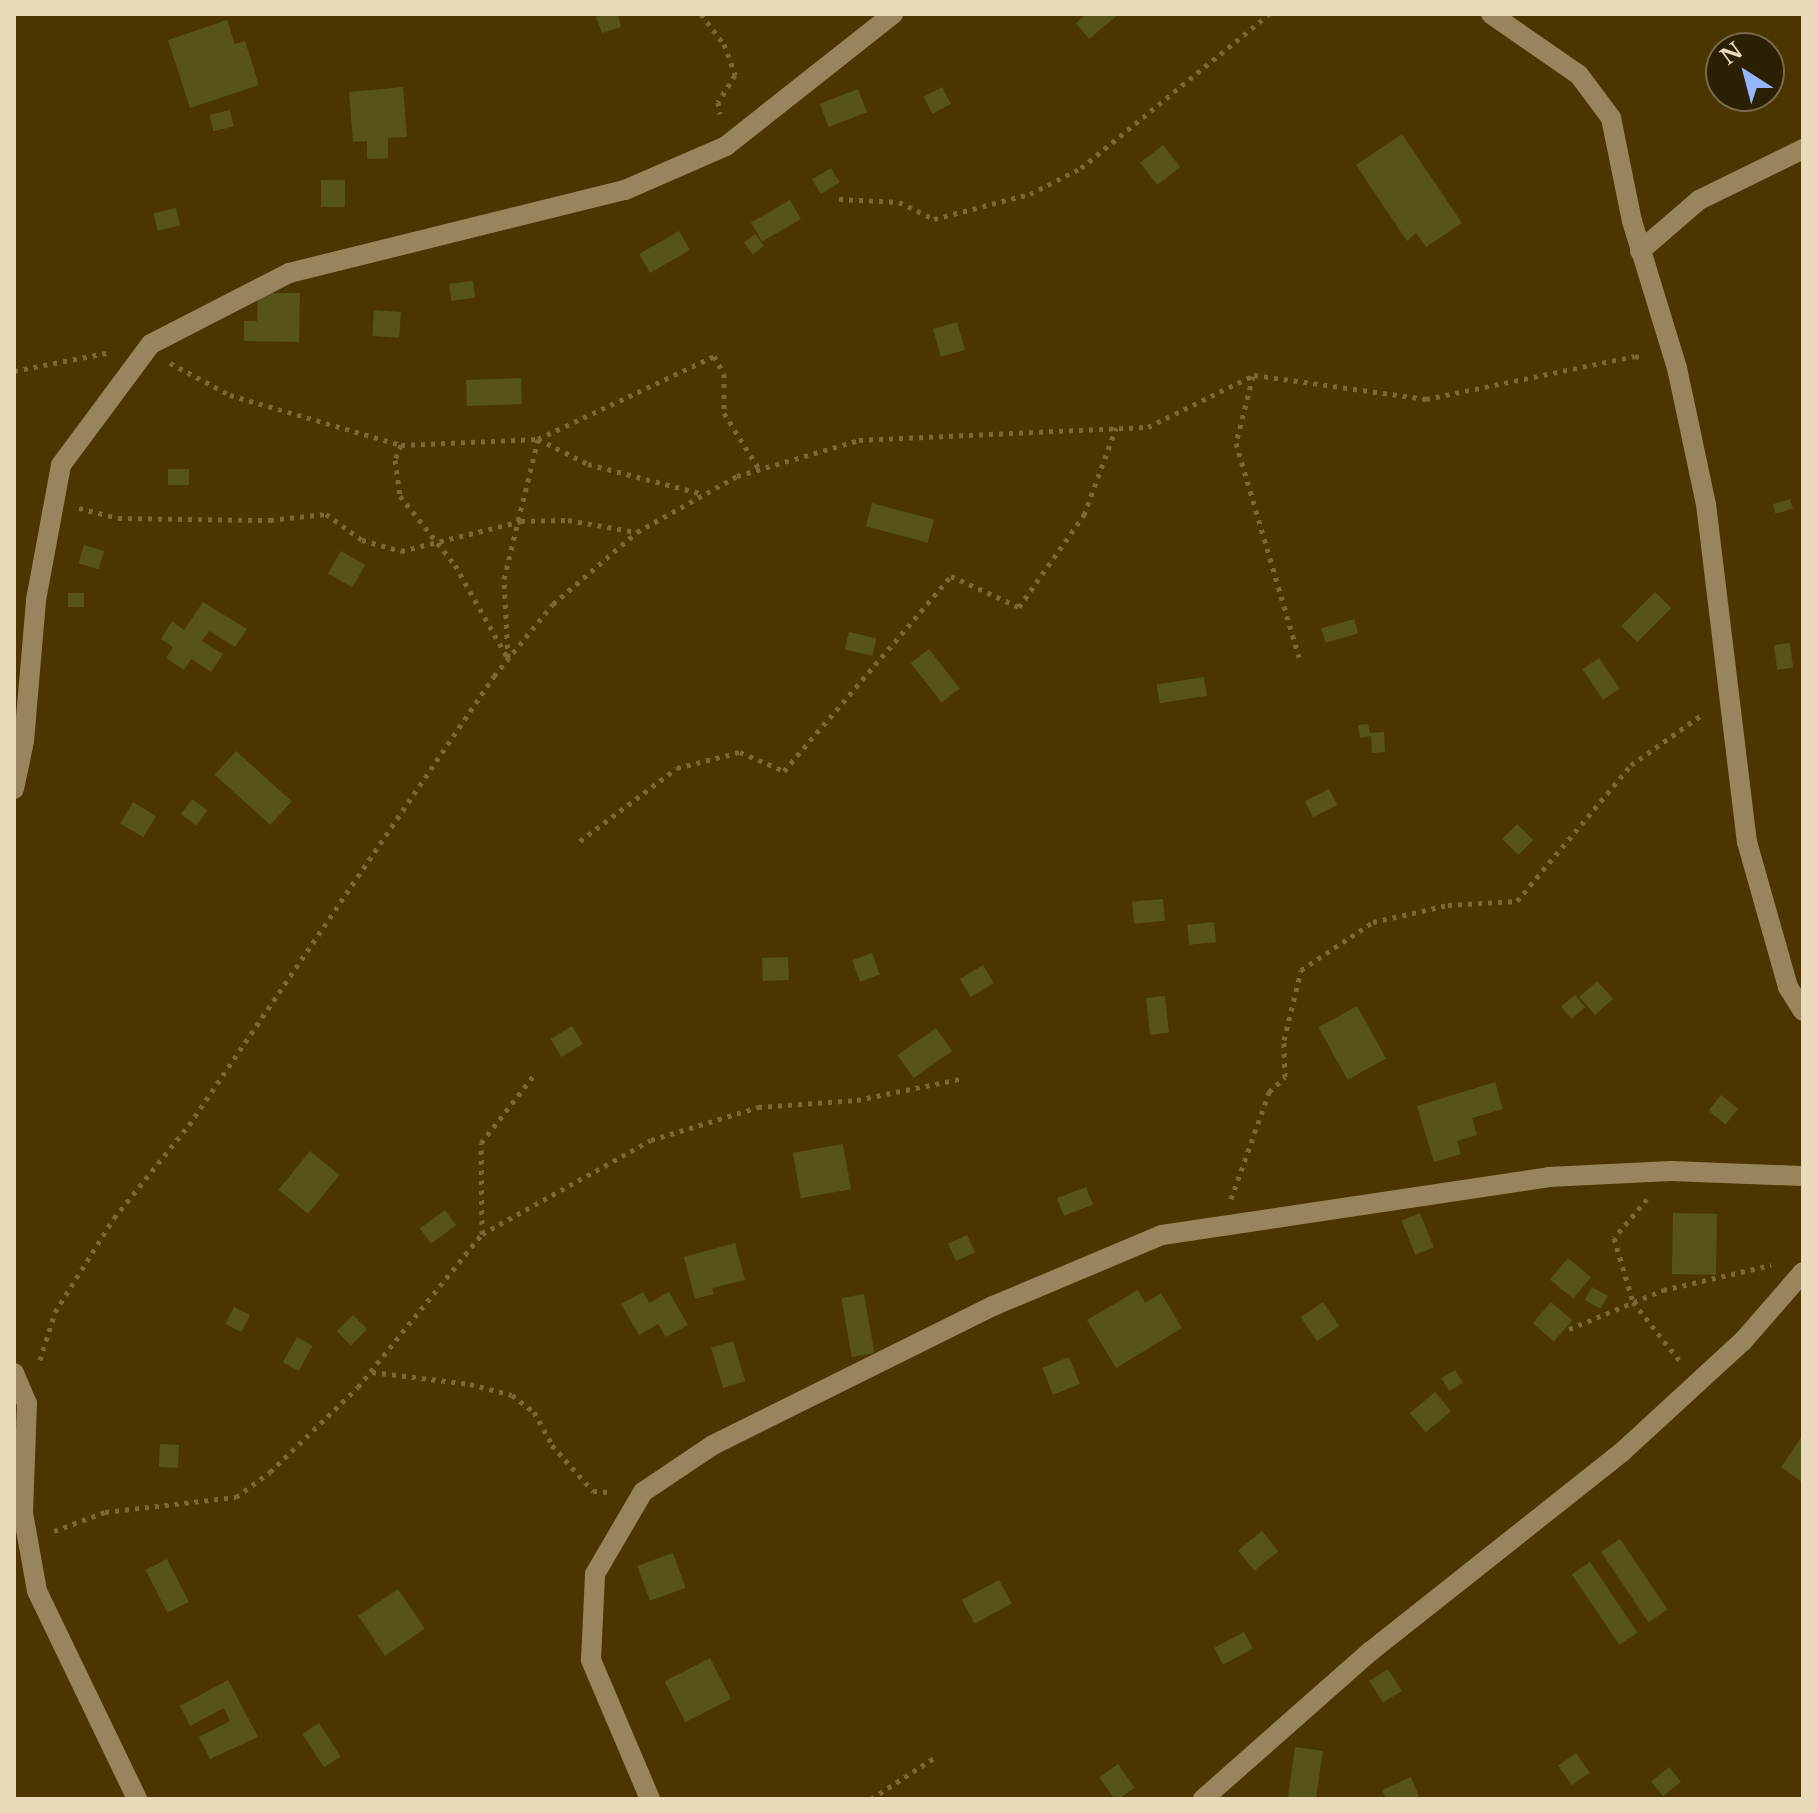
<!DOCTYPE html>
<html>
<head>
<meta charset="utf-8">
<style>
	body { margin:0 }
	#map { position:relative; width:1817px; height:1813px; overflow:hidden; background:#4b3600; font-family:"Libre Baskerville",serif }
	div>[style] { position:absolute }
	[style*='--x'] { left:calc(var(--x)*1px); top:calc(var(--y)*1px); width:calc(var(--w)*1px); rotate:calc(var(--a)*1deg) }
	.building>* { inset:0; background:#585318; transform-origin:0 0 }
	.path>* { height:5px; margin-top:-2.5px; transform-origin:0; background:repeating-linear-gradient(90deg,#7b6738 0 4px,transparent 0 10px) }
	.minor>* { height:20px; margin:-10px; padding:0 10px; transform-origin:10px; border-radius:10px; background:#98855e }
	span { translate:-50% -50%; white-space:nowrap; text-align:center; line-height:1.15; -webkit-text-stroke:6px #2b1f04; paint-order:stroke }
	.frame { position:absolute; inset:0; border:16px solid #eadaba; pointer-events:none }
	.north { position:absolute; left:1705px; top:32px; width:80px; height:80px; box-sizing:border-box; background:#2b1f04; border:2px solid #776a4d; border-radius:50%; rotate:324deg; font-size:22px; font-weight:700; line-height:32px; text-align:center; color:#eadaba }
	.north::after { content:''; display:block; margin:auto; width:28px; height:36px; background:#95b6fd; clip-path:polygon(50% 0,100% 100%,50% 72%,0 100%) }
</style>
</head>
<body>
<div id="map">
	<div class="building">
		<i style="clip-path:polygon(606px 14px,618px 14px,621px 27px,602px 33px,596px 17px)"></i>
		<i style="clip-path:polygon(1086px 14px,1119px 14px,1089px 39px,1076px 23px)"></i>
		<i style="clip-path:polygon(227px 20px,235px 44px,245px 41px,259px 85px,190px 108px,168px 40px)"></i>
		<i style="clip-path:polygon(403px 87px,407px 137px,388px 138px,388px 158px,367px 159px,367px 141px,353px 142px,349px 92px)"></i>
		<i style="left:942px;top:87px;width:19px;height:21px;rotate:62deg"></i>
		<i style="left:858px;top:89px;width:25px;height:41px;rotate:69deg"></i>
		<i style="left:230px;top:110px;width:17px;height:21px;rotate:77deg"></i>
		<i style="clip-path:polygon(1402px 134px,1462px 223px,1426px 247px,1416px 233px,1407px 241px,1356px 165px)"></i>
		<i style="left:1163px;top:145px;width:28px;height:29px;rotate:52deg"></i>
		<i style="left:831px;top:168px;width:17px;height:22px;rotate:59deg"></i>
		<i style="left:321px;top:180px;width:24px;height:27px"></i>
		<i style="left:790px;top:200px;width:22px;height:45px;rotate:60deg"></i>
		<i style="left:176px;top:208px;width:18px;height:23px;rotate:77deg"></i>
		<i style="left:679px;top:231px;width:22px;height:46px;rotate:60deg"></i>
		<i style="left:755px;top:234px;width:15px;height:14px;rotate:53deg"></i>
		<i style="left:473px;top:281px;width:17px;height:24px;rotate:83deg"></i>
		<i style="clip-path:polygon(258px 293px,300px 293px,299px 342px,244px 341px,244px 321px,257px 321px)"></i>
		<i style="left:374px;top:310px;width:27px;height:26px;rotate:4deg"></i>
		<i style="left:957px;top:322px;width:29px;height:25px;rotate:74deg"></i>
		<i style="left:521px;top:378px;width:26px;height:55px;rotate:88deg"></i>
		<i style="left:168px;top:469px;width:21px;height:16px"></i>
		<i style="left:1790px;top:499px;width:10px;height:18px;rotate:73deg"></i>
		<i style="left:872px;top:503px;width:64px;height:24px;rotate:15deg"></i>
		<i style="left:84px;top:545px;width:21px;height:19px;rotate:17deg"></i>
		<i style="left:341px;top:551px;width:28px;height:26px;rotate:30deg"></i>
		<i style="left:1655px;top:592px;width:23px;height:48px;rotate:45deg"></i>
		<i style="left:68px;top:593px;width:16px;height:14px"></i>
		<i style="clip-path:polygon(203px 602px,247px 629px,235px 647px,209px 631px,202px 641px,223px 654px,211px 672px,191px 659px,184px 670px,166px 658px,173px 647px,161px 639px,172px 621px,184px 630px)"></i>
		<i style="left:1354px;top:619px;width:15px;height:34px;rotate:74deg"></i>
		<i style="left:849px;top:632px;width:28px;height:18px;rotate:13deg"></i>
		<i style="left:1790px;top:643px;width:25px;height:16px;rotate:83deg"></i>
		<i style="left:929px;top:649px;width:50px;height:23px;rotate:52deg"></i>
		<i style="left:1599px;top:658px;width:37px;height:20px;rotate:56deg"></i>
		<i style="left:1204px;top:677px;width:19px;height:48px;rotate:81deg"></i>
		<i style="clip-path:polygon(1368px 724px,1370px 733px,1384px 732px,1385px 752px,1372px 753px,1371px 736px,1360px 738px,1358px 725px)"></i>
		<i style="left:236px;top:751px;width:75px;height:32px;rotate:42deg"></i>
		<i style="left:1329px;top:789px;width:18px;height:27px;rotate:63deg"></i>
		<i style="left:192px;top:799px;width:19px;height:19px;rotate:36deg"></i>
		<i style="left:133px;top:802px;width:27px;height:25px;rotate:31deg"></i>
		<i style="left:1517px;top:824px;width:23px;height:21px;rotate:45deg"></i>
		<i style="left:1163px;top:899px;width:22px;height:31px;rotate:85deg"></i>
		<i style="left:1214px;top:922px;width:20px;height:27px;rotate:84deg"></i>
		<i style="left:872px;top:953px;width:23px;height:21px;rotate:70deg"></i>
		<i style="left:788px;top:957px;width:23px;height:26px;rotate:88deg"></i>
		<i style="left:983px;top:965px;width:21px;height:27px;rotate:59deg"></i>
		<i style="left:1597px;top:981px;width:24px;height:24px;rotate:48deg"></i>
		<i style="left:1575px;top:995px;width:16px;height:18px;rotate:50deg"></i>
		<i style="left:1165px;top:996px;width:37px;height:19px;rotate:84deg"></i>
		<i style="left:1357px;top:1006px;width:60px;height:44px;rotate:61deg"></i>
		<i style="left:572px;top:1026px;width:21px;height:25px;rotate:59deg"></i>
		<i style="left:936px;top:1028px;width:28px;height:47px;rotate:55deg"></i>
		<i style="clip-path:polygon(1495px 1082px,1503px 1109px,1472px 1118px,1477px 1135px,1457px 1141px,1461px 1154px,1434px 1162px,1417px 1106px)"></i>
		<i style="left:1721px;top:1095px;width:22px;height:20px;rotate:39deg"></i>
		<i style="left:843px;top:1144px;width:46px;height:51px;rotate:80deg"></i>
		<i style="left:310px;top:1151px;width:38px;height:50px;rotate:39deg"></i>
		<i style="left:1086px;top:1187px;width:19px;height:31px;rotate:69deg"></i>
		<i style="left:445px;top:1210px;width:19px;height:31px;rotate:54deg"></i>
		<i style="left:1420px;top:1213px;width:37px;height:20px;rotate:68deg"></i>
		<i style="left:1673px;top:1213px;width:44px;height:61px;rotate:1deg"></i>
		<i style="left:967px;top:1235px;width:19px;height:21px;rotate:65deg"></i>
		<i style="clip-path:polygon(735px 1243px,745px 1280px,712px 1288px,714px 1294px,695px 1299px,684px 1257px)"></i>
		<i style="left:1568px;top:1258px;width:30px;height:28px;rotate:40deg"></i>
		<i style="left:1592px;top:1287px;width:18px;height:15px;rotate:29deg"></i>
		<i style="clip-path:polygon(1138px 1290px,1145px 1303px,1161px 1293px,1182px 1328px,1116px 1368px,1087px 1320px)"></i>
		<i style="clip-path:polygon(643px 1292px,649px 1303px,669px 1292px,688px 1325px,666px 1337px,658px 1324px,639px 1335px,621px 1304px)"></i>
		<i style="left:864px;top:1294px;width:60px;height:23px;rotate:80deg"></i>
		<i style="left:1323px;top:1302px;width:29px;height:27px;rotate:56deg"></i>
		<i style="left:1551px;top:1302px;width:28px;height:28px;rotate:41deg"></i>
		<i style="left:234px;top:1307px;width:18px;height:19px;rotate:27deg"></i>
		<i style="left:353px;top:1315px;width:20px;height:23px;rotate:45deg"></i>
		<i style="left:297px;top:1337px;width:18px;height:29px;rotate:29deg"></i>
		<i style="left:733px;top:1341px;width:42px;height:23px;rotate:73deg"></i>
		<i style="left:1069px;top:1357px;width:29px;height:29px;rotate:68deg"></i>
		<i style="left:1455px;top:1370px;width:15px;height:16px;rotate:58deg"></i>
		<i style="left:1435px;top:1392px;width:25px;height:33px;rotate:50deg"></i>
		<i style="clip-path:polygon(1803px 1435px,1803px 1483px,1781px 1467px)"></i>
		<i style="left:160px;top:1444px;width:19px;height:23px;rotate:3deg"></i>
		<i style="left:1262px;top:1531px;width:26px;height:31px;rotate:51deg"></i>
		<i style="left:1620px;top:1539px;width:85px;height:23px;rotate:56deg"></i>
		<i style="left:673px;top:1553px;width:37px;height:38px;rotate:70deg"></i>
		<i style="left:167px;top:1559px;width:48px;height:24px;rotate:63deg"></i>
		<i style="left:1590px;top:1562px;width:85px;height:22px;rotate:56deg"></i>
		<i style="left:999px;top:1580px;width:27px;height:42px;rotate:62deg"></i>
		<i style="left:398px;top:1589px;width:48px;height:48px;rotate:56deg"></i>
		<i style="left:1244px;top:1632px;width:19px;height:34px;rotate:62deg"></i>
		<i style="left:710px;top:1658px;width:46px;height:51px;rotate:63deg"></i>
		<i style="left:1388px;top:1669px;width:26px;height:22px;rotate:58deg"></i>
		<i style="clip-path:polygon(228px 1680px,258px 1737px,210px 1759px,199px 1737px,230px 1721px,224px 1708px,190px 1726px,180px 1706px)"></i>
		<i style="left:319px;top:1723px;width:40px;height:20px;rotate:57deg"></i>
		<i style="left:1295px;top:1747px;width:28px;height:52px;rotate:8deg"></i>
		<i style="left:1576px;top:1753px;width:24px;height:22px;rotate:55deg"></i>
		<i style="left:1118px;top:1764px;width:29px;height:23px;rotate:55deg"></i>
		<i style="left:1669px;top:1767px;width:19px;height:23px;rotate:51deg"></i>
		<i style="clip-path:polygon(1411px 1777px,1420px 1799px,1386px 1799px,1382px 1790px)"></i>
	</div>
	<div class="path">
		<i style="--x:701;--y:14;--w:38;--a:53"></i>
		<i style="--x:724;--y:44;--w:33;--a:70"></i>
		<i style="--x:735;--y:75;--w:32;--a:122"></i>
		<i style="--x:718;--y:102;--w:12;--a:81"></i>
		<i style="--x:839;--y:199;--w:60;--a:2.9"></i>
		<i style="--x:899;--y:202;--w:39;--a:26"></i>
		<i style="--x:934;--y:219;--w:99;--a:-14.6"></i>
		<i style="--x:1030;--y:194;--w:57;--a:-27"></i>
		<i style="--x:1081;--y:168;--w:243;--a:-39.3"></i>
		<i style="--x:170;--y:363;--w:68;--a:28.1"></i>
		<i style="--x:230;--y:395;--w:178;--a:16.3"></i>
		<i style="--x:401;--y:445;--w:137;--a:-2.5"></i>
		<i style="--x:538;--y:439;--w:195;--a:-25.2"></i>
		<i style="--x:714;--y:356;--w:21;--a:61"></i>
		<i style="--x:724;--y:374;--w:39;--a:90"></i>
		<i style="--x:724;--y:413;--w:66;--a:58"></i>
		<i style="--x:14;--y:371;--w:99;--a:-11.1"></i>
		<i style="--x:1253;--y:376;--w:69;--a:104.2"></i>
		<i style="--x:1236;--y:443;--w:223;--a:73.6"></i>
		<i style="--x:401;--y:445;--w:16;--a:112"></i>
		<i style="--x:395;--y:460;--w:36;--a:82"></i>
		<i style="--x:400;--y:496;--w:88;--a:51.4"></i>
		<i style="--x:455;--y:565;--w:106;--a:60.5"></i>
		<i style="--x:79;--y:508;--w:40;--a:14.4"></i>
		<i style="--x:118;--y:518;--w:152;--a:0.8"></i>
		<i style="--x:270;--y:520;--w:56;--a:-6.1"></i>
		<i style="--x:326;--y:514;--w:44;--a:35.8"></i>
		<i style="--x:362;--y:540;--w:41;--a:15.8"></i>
		<i style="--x:401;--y:551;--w:124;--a:-14"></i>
		<i style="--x:521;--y:521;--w:47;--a:-1.2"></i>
		<i style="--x:568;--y:520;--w:69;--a:10"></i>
		<i style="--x:508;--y:658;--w:79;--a:-92.9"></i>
		<i style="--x:504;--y:579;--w:144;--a:-76.3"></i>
		<i style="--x:538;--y:439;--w:56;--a:26.6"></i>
		<i style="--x:588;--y:464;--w:119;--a:14.6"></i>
		<i style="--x:580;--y:841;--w:121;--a:-37"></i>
		<i style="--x:677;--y:768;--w:65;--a:-14.3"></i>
		<i style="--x:740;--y:752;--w:48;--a:23.4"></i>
		<i style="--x:784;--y:771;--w:257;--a:-49.4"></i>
		<i style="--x:951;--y:576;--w:75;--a:24.5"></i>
		<i style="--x:1019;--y:607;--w:113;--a:-54.8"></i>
		<i style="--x:1084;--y:515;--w:93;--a:-69.8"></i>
		<i style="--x:1231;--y:1199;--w:114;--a:-70.4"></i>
		<i style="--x:1269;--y:1092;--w:22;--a:-43"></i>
		<i style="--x:1285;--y:1077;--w:37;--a:-92"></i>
		<i style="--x:1284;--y:1040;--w:72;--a:-76.3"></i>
		<i style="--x:1301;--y:970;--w:87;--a:-33.7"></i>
		<i style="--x:1373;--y:922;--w:77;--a:-12.8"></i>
		<i style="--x:1448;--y:905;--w:69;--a:-3.3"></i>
		<i style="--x:1517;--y:901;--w:177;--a:-50"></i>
		<i style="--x:1631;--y:765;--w:88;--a:-35.3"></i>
		<i style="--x:1647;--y:1199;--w:51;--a:130.2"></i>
		<i style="--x:1614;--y:1238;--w:67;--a:73.5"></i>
		<i style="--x:1633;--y:1302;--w:75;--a:51.5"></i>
		<i style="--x:482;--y:1234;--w:91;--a:-90.6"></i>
		<i style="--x:481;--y:1143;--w:86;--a:-52.1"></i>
		<i style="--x:1569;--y:1329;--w:102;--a:-22.5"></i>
		<i style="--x:1663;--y:1290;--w:111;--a:-13"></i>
		<i style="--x:40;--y:1360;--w:50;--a:-72.6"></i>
		<i style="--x:55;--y:1312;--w:111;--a:-57.9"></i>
		<i style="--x:114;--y:1218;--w:119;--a:-51.1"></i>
		<i style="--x:189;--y:1125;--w:543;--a:-55.81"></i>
		<i style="--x:494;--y:676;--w:93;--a:-50.7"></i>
		<i style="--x:553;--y:604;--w:111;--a:-40.6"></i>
		<i style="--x:637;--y:532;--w:115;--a:-29.2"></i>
		<i style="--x:737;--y:476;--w:127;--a:-16.4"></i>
		<i style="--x:859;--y:440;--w:289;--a:-2.6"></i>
		<i style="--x:1148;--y:427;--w:118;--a:-26.1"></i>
		<i style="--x:1254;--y:375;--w:174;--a:7.9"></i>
		<i style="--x:1426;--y:399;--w:213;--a:-11.6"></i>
		<i style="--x:1635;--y:356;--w:10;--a:17"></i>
		<i style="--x:372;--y:1372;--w:99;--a:7"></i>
		<i style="--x:470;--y:1384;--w:43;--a:14.7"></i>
		<i style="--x:512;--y:1395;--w:28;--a:38"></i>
		<i style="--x:534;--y:1412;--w:38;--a:61"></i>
		<i style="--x:552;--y:1445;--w:62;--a:48.3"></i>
		<i style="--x:593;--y:1491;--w:17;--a:3"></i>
		<i style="--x:54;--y:1531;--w:54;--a:-20.4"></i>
		<i style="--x:105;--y:1512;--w:132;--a:-6.5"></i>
		<i style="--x:236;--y:1497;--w:42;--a:-36.3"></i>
		<i style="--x:270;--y:1472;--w:122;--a:-44"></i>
		<i style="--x:358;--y:1387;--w:197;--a:-51"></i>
		<i style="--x:482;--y:1234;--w:193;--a:-29.1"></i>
		<i style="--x:651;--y:1140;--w:112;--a:-17.1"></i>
		<i style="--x:758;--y:1107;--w:99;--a:-4"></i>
		<i style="--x:857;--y:1100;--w:109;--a:-11.6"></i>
		<i style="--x:871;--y:1799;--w:79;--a:-33.1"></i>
	</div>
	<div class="minor">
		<i style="--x:1491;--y:14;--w:107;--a:34.7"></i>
		<i style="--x:1579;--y:75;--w:54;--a:53.3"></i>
		<i style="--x:1611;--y:118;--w:105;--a:78.5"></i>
		<i style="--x:1632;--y:221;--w:154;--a:73"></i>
		<i style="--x:1677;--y:368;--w:139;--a:78"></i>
		<i style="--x:1706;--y:504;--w:340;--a:83.1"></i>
		<i style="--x:1747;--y:842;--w:151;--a:74.2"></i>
		<i style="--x:1788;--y:987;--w:28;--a:58"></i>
		<i style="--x:1640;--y:251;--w:78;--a:-40.8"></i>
		<i style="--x:1699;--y:200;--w:116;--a:-26.1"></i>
		<i style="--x:14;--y:789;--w:49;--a:-78.2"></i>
		<i style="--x:24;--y:741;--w:142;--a:-85.1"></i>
		<i style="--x:36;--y:600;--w:137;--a:-79.5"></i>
		<i style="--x:61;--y:465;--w:151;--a:-53.4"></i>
		<i style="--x:151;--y:344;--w:155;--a:-27.2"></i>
		<i style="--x:289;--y:273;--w:346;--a:-13.9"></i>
		<i style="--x:625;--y:190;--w:110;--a:-23.5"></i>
		<i style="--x:726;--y:146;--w:213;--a:-38.3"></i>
		<i style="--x:14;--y:1373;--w:33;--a:67"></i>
		<i style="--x:27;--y:1403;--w:110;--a:92.1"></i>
		<i style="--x:23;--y:1513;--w:79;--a:79.8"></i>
		<i style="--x:37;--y:1591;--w:231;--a:64.3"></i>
		<i style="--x:650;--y:1799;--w:151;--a:-113"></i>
		<i style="--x:591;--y:1660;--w:86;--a:-87.3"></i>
		<i style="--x:595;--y:1574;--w:95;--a:-59.7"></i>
		<i style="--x:643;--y:1492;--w:84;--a:-33.9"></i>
		<i style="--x:713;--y:1445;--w:313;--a:-26.4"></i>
		<i style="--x:993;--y:1306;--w:183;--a:-22.8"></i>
		<i style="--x:1162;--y:1235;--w:390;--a:-8.5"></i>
		<i style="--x:1548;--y:1177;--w:123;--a:-2.8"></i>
		<i style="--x:1671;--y:1171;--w:132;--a:2.2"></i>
		<i style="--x:1203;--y:1799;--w:224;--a:-41.4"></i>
		<i style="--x:1371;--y:1651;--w:319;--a:-38.4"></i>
		<i style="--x:1621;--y:1453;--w:166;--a:-42.6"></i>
		<i style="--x:1743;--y:1341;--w:91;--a:-49"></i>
	</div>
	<div class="frame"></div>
	<div class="north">N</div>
</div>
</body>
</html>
